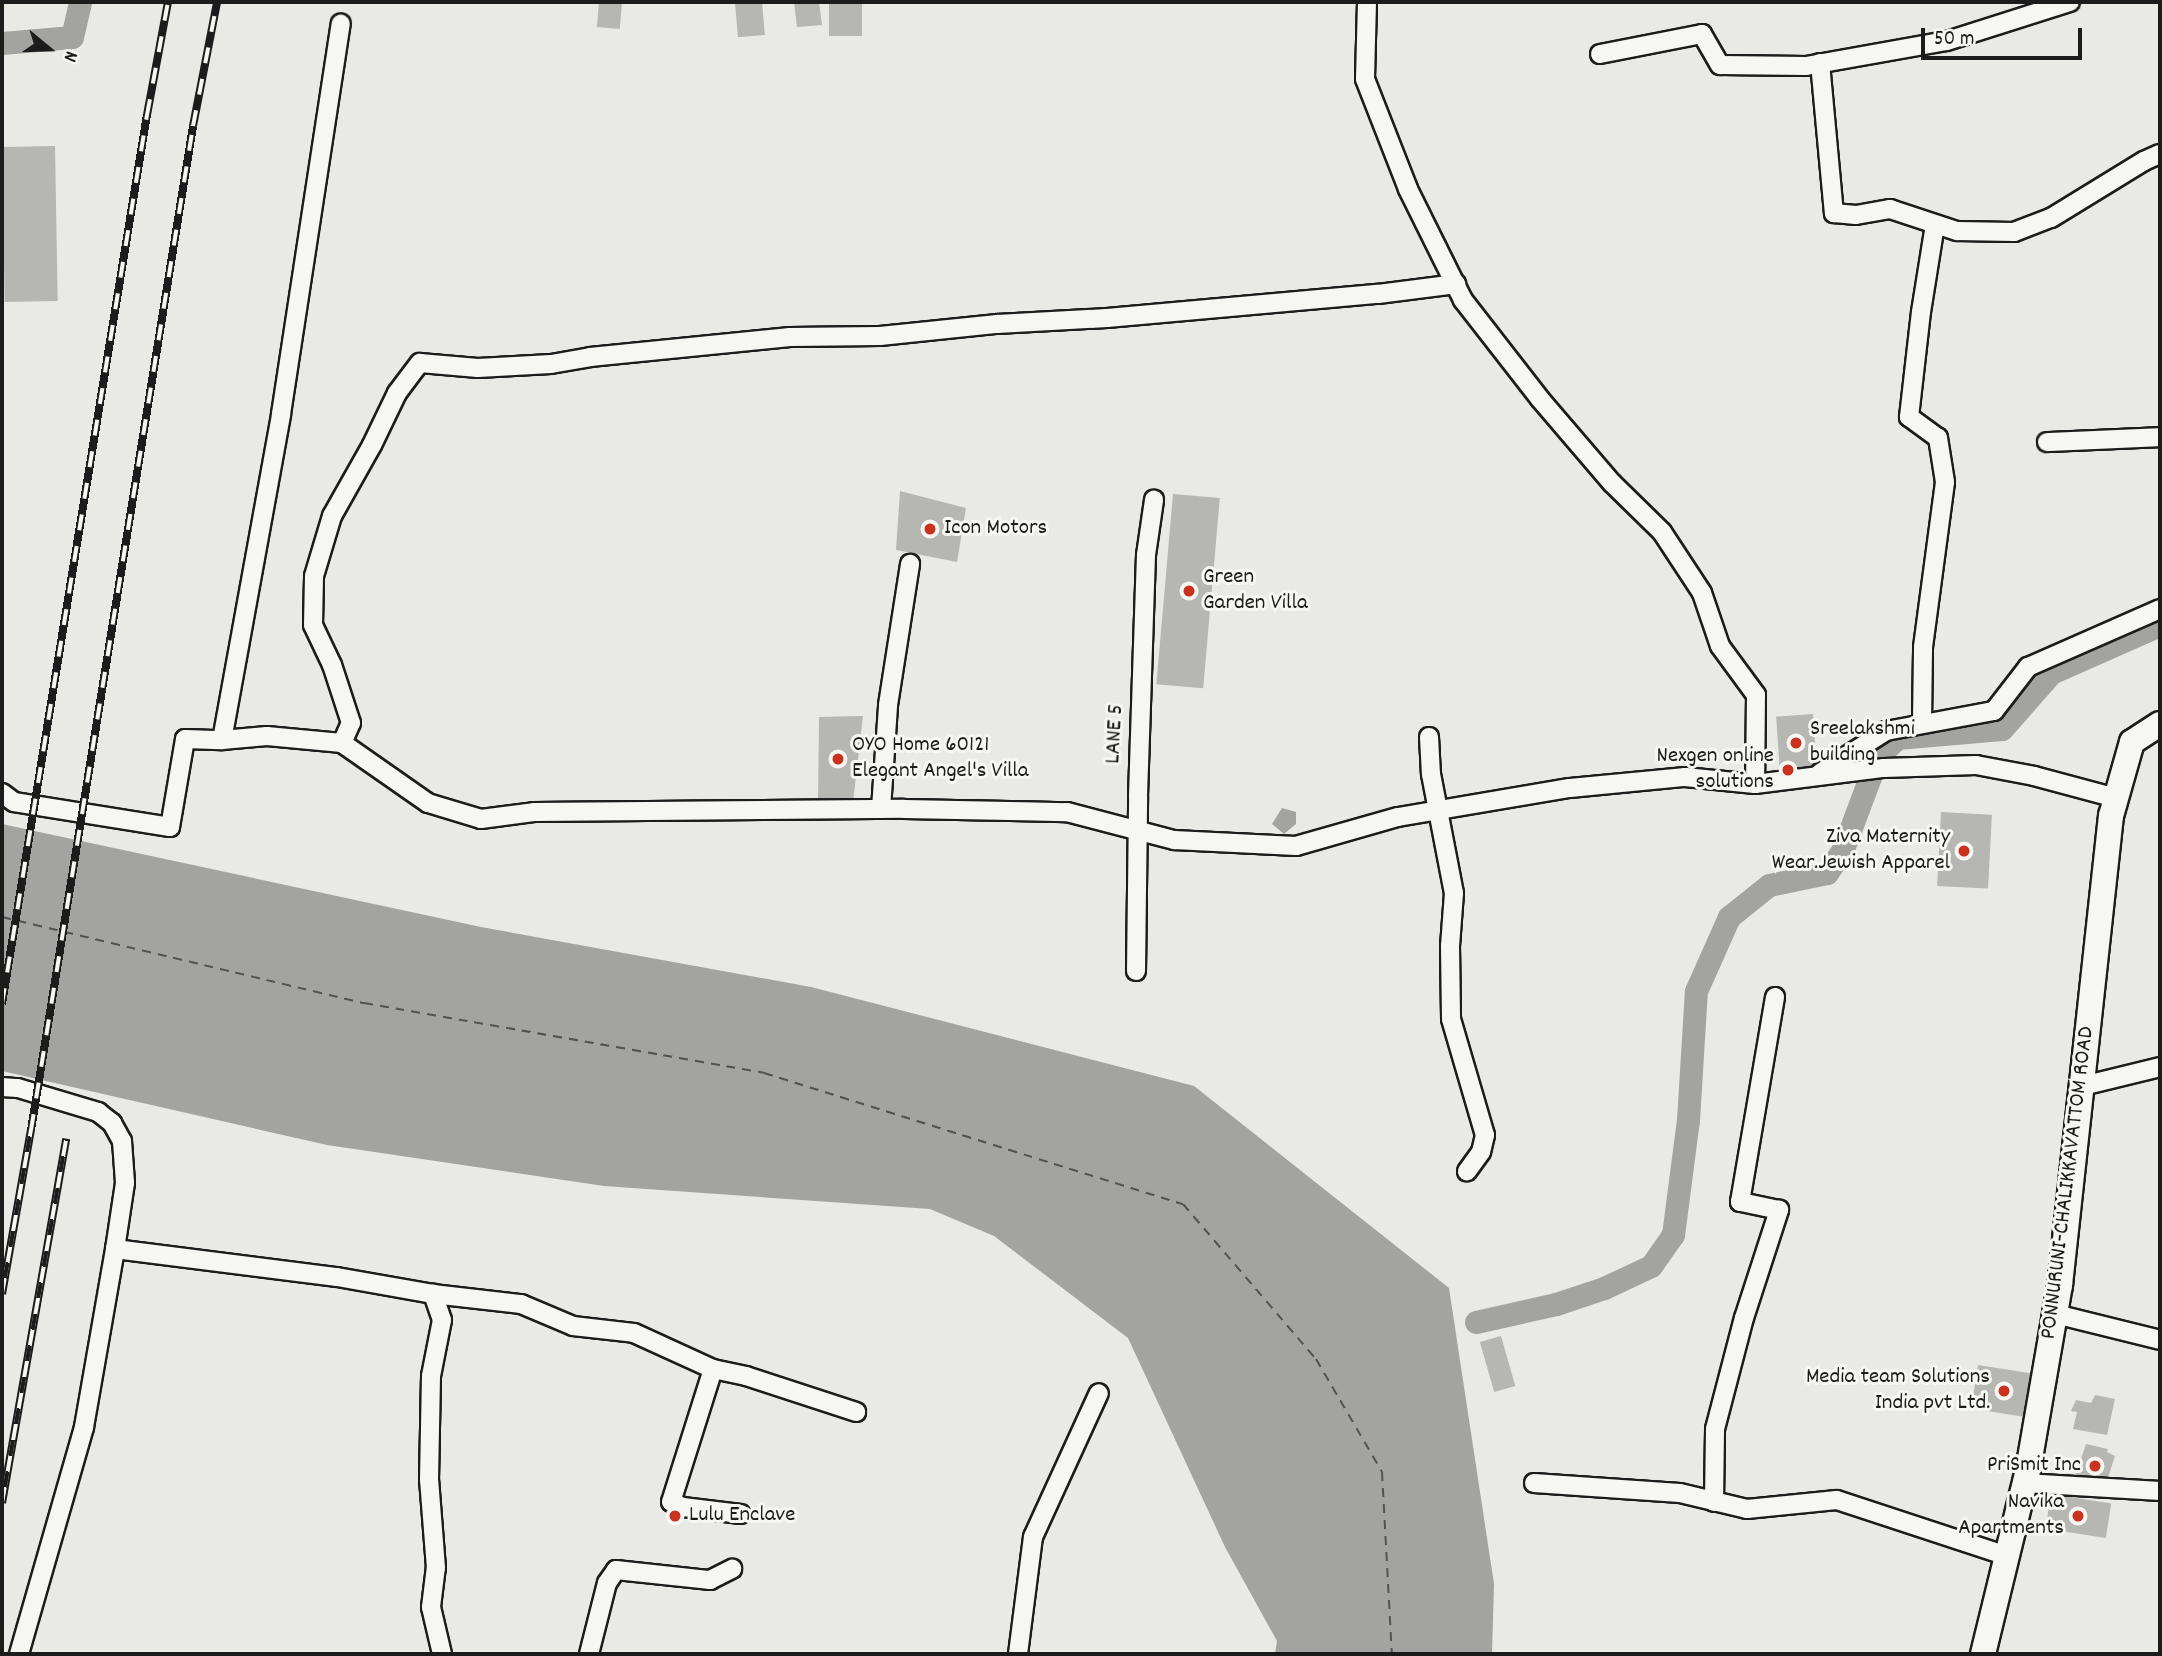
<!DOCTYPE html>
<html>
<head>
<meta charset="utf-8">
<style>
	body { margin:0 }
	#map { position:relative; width:2162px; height:1656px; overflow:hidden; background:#e9e9e5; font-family:Dekko,sans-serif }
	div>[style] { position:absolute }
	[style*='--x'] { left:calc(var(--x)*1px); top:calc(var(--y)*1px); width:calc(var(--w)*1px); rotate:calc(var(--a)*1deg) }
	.water>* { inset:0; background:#a3a3a1 }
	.canal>* { height:23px; margin:-11.5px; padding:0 11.5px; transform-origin:11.5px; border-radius:11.5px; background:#a3a3a1 }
	.ferry>* { height:2px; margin-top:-1px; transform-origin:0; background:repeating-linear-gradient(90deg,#525251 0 9px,transparent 0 16px) }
	.building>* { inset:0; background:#b6b6b3; transform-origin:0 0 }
	.roads { filter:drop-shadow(2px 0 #1c1c1c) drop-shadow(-2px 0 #1c1c1c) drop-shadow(0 2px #1c1c1c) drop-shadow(0 -2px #1c1c1c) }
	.street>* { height:18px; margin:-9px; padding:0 9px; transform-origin:9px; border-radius:9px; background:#f6f6f2 }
	.secondary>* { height:24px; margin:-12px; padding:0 12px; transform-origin:12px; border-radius:12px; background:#f6f6f2 }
	.rail>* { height:8px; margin-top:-4px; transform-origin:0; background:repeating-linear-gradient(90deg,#f6f6f2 0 16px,#1c1c1c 0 32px); box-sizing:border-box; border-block:2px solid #1c1c1c }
	.dots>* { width:19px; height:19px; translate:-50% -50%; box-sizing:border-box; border:4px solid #f6f6f2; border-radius:50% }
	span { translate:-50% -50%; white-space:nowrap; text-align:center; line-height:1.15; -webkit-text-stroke:6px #f6f6f2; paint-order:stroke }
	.poi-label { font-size:23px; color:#1c1c1c }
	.left { translate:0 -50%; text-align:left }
	.right { translate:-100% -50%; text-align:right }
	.street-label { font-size:23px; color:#1c1c1c }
	.frame { position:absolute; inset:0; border:4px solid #1c1c1c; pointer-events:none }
	.north { position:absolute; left:14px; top:14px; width:70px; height:70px; -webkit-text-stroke:5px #f6f6f2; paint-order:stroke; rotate:109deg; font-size:19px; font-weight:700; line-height:28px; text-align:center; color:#1c1c1c }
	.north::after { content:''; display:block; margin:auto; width:24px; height:32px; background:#1c1c1c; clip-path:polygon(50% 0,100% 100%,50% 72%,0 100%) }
	.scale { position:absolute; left:1921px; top:28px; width:161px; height:32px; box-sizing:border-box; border:4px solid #1c1c1c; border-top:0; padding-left:9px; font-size:21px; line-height:24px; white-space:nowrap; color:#1c1c1c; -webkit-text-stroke:5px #f6f6f2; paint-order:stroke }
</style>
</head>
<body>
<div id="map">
	<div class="water">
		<i style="clip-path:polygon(1282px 808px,1296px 812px,1296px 824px,1284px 834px,1272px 824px)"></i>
		<i style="clip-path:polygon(2px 824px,481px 927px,811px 987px,1194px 1086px,1449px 1288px,1494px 1584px,1492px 1654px,1275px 1654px,1277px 1641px,1225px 1547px,1128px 1338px,994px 1236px,930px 1209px,604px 1186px,327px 1145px,2px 1071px)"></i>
	</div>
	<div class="canal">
		<i style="--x:2;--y:43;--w:70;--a:-4.9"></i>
		<i style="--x:72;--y:37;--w:36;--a:-77"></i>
		<i style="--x:1476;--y:1322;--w:82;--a:-12.7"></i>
		<i style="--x:1556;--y:1304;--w:51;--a:-18.4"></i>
		<i style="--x:1604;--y:1288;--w:52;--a:-25.1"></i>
		<i style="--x:1651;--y:1266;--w:38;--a:-55"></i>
		<i style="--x:1673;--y:1235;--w:116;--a:-82.6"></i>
		<i style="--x:1688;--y:1120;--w:129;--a:-86.5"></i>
		<i style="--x:1696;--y:991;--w:81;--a:-66"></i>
		<i style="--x:1729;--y:917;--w:51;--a:-38.7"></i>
		<i style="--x:1769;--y:885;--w:59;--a:-11.7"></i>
		<i style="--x:1827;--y:873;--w:29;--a:-56"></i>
		<i style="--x:1843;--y:849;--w:99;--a:-69.4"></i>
		<i style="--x:1878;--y:756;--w:26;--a:-43"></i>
		<i style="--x:1897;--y:738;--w:105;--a:-4.9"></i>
		<i style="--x:2002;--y:729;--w:74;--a:-48.8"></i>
		<i style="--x:2051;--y:673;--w:119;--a:-23.8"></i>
	</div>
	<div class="ferry">
		<i style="--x:2;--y:917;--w:372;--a:13.4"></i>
		<i style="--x:364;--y:1003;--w:406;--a:9.9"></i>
		<i style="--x:764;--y:1073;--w:439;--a:17.4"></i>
		<i style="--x:1183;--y:1204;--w:204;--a:49.4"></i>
		<i style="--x:1316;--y:1359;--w:131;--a:59.7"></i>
		<i style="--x:1382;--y:1472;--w:182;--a:86.9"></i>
	</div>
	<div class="building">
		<i style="left:599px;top:2px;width:23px;height:25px;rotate:5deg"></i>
		<i style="left:762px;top:2px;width:33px;height:27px;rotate:85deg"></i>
		<i style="clip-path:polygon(794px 2px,819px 2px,822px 25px,797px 27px)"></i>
		<i style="left:829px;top:2px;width:33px;height:34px"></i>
		<i style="left:55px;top:146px;width:155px;height:53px;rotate:89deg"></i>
		<i style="clip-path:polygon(900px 491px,966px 508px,957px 562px,896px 550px)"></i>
		<i style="left:1173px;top:494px;width:47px;height:191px;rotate:5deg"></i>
		<i style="left:1813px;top:714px;width:54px;height:37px;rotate:86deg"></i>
		<i style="clip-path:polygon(863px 716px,853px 802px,818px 803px,819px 717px)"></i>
		<i style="left:1941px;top:812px;width:51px;height:74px;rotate:3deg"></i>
		<i style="left:1501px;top:1336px;width:52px;height:22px;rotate:74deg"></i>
		<i style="left:1978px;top:1365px;width:58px;height:44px;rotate:9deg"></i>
		<i style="clip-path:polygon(2095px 1395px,2115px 1399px,2107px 1435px,2073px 1429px,2077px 1412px,2071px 1411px,2076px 1400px,2091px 1403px)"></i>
		<i style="clip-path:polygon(2086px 1444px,2108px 1449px,2107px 1452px,2115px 1456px,2106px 1484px,2075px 1476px)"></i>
		<i style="left:2051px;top:1494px;width:61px;height:35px;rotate:9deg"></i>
	</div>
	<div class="roads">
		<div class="street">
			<i style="--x:1367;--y:2;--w:77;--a:91.5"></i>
			<i style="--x:1365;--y:79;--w:118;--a:68.6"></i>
			<i style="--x:1408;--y:189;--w:124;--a:63.6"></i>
			<i style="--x:1463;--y:300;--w:125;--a:52.1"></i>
			<i style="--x:1540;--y:399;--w:111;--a:49.4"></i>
			<i style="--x:1612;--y:483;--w:70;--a:44.4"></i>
			<i style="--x:1662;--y:532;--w:73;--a:56.7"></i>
			<i style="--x:1702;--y:593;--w:56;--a:71.2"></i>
			<i style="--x:1720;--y:646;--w:61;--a:53.7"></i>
			<i style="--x:1756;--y:695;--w:89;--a:90.6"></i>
			<i style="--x:1755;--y:784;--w:130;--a:-7.1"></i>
			<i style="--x:1884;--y:768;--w:92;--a:-1.9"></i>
			<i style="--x:1976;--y:765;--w:59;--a:10.7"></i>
			<i style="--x:2034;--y:776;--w:85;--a:15"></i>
			<i style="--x:1600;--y:54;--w:104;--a:-11.1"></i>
			<i style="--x:1702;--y:34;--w:36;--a:60"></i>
			<i style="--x:1720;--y:65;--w:86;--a:0.7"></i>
			<i style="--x:1806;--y:66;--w:143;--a:-10.1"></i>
			<i style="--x:1947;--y:41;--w:129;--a:-17.6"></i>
			<i style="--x:1820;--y:63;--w:151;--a:84.7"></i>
			<i style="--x:1834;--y:213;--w:22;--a:5"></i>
			<i style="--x:1856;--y:215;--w:35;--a:-10"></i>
			<i style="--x:1890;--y:209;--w:71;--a:18.2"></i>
			<i style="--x:1957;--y:231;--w:57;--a:1"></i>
			<i style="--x:2014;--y:232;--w:40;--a:-21"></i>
			<i style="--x:2051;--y:218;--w:109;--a:-31.5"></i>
			<i style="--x:2144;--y:161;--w:17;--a:-24"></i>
			<i style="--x:2047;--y:442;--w:113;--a:-2.5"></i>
			<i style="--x:1922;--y:722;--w:75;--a:-89.2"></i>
			<i style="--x:1923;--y:647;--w:166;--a:-82.4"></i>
			<i style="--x:1945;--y:482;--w:45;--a:-99"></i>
			<i style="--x:1938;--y:438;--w:36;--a:-144"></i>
			<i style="--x:1909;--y:417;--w:106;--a:-83.5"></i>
			<i style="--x:1921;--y:312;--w:88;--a:-80.9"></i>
			<i style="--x:1429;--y:737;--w:37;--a:87"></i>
			<i style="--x:1431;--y:774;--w:121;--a:79.1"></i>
			<i style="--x:1454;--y:893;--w:53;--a:94.3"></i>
			<i style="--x:1450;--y:946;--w:73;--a:89.2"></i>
			<i style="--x:1451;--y:1019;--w:121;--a:73.7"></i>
			<i style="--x:1485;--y:1135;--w:17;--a:103"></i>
			<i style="--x:1481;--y:1152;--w:24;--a:126"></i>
			<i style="--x:222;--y:740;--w:331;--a:-79.7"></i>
			<i style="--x:281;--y:414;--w:395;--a:-81.3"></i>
			<i style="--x:342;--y:743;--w:22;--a:-66"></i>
			<i style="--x:351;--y:723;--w:61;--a:-108.1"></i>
			<i style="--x:332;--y:665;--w:44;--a:-115.4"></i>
			<i style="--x:313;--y:625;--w:49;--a:-88.8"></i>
			<i style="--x:314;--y:576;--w:63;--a:-73.3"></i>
			<i style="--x:332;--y:516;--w:81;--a:-60.6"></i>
			<i style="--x:372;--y:445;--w:58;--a:-64.3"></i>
			<i style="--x:397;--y:393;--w:38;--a:-53"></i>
			<i style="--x:420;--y:363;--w:58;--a:4.9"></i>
			<i style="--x:478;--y:368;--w:73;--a:-3.1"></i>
			<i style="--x:551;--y:364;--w:40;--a:-10"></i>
			<i style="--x:590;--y:357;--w:201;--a:-5.7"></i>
			<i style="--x:790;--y:337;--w:90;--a:-0.6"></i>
			<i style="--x:880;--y:336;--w:118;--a:-5.9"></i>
			<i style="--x:997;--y:324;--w:110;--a:-3.1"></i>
			<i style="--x:1107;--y:318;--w:272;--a:-5.1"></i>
			<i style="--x:1378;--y:294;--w:79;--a:-7.3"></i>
			<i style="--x:1820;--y:773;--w:78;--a:-32.5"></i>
			<i style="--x:1886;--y:731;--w:110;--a:-10.5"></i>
			<i style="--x:1994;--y:711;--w:56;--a:-52.3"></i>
			<i style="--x:2028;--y:667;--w:144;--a:-23.7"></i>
			<i style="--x:2;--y:793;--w:15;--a:37"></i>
			<i style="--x:14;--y:802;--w:158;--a:9.1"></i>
			<i style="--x:170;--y:827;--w:89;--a:-80.3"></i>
			<i style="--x:185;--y:739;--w:37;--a:2"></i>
			<i style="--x:222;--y:740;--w:45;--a:-5.1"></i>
			<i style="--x:267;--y:736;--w:75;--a:5.3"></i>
			<i style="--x:342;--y:743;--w:105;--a:34.9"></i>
			<i style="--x:428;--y:803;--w:55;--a:16.8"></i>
			<i style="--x:481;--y:819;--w:53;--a:-7.5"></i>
			<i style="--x:534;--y:812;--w:370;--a:-0.5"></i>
			<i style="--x:904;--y:809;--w:163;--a:1.1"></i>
			<i style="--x:1067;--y:812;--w:111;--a:14.7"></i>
			<i style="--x:1174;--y:840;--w:122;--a:2.8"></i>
			<i style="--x:1296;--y:846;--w:106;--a:-15.9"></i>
			<i style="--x:1398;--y:817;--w:174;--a:-9.6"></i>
			<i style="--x:1570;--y:788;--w:116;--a:-5.5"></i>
			<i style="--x:1685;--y:777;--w:70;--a:5.7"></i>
			<i style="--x:881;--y:809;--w:104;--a:-86.1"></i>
			<i style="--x:888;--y:705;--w:143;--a:-81.1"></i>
			<i style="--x:1136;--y:971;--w:175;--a:-89.3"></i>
			<i style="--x:1138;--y:796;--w:241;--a:-88.1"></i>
			<i style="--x:1146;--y:555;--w:56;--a:-81.7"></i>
			<i style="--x:2082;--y:1086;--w:80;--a:-13.7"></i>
			<i style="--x:2;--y:1087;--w:16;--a:4"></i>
			<i style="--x:18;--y:1088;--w:84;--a:16.7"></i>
			<i style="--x:98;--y:1112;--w:18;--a:38"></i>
			<i style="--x:112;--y:1123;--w:21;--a:61"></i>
			<i style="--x:122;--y:1141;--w:42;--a:85.9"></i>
			<i style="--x:125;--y:1183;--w:67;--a:98.6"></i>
			<i style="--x:2055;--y:1314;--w:108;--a:13.9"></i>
			<i style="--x:713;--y:1369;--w:139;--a:107.5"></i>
			<i style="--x:671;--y:1502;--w:13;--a:23"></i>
			<i style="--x:683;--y:1507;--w:58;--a:6.9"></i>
			<i style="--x:1534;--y:1483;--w:146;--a:3.9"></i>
			<i style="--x:1680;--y:1493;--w:69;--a:13.4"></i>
			<i style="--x:1747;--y:1509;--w:90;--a:-5.7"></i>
			<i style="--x:1837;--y:1500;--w:179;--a:18.2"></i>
			<i style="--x:2025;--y:1483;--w:135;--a:3.4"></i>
			<i style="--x:1714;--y:1502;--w:73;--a:-89.2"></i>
			<i style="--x:1715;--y:1429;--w:115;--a:-75.4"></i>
			<i style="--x:1744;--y:1318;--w:114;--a:-72"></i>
			<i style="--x:1779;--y:1210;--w:40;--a:-168"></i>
			<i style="--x:1740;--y:1202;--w:208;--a:-80.3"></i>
			<i style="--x:19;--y:1654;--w:236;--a:-74"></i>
			<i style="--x:84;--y:1427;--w:181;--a:-80.1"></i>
			<i style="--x:115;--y:1249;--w:224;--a:7.2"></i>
			<i style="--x:337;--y:1277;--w:97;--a:10"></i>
			<i style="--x:442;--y:1654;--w:48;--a:-103.2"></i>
			<i style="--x:431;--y:1607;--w:39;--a:-83"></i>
			<i style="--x:436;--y:1568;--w:88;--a:-94.5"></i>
			<i style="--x:429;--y:1480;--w:104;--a:-88.9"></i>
			<i style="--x:431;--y:1376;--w:57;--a:-78.9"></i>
			<i style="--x:442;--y:1320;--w:28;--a:-109"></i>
			<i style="--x:433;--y:1294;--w:89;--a:6.5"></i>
			<i style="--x:521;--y:1304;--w:56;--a:22.9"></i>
			<i style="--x:573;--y:1326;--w:61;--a:6.5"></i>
			<i style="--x:634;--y:1333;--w:87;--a:24.5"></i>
			<i style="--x:713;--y:1369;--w:34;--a:12"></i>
			<i style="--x:746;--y:1376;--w:116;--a:18.1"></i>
			<i style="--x:589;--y:1654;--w:73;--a:-75.8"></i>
			<i style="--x:607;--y:1583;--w:16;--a:-55"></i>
			<i style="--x:616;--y:1570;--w:95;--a:6.1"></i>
			<i style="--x:710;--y:1580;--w:25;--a:-27"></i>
			<i style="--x:1018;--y:1654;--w:118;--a:-82.7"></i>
			<i style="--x:1033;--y:1537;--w:158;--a:-65.4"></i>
		</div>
		<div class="secondary">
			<i style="--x:1983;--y:1654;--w:189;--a:-76.3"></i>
			<i style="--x:2028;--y:1470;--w:188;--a:-80.2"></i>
			<i style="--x:2060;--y:1285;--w:472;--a:-83.8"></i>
			<i style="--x:2111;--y:816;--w:77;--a:-74.2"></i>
			<i style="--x:2132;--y:742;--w:33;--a:-33"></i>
		</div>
	</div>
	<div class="rail">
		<i style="--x:2;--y:1004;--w:901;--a:-80.74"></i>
		<i style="--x:147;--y:115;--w:115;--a:-79.5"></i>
		<i style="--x:2;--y:1294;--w:167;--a:-80"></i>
		<i style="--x:31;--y:1130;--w:1017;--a:-80.83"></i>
		<i style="--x:193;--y:126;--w:126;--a:-79"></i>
		<i style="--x:2;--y:1503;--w:370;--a:-80"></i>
	</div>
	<div class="dots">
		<i style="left:930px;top:529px;background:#c8321e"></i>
		<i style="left:1189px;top:591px;background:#c8321e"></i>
		<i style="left:1796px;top:743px;background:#c8321e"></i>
		<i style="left:838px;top:759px;background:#c8321e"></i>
		<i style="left:1788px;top:770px;background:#c8321e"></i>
		<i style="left:1964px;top:851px;background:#c8321e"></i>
		<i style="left:2004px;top:1391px;background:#c8321e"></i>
		<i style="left:2095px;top:1466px;background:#c8321e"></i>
		<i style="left:675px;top:1516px;background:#c8321e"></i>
		<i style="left:2078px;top:1516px;background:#c8321e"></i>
	</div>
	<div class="poi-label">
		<span class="left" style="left:944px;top:529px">Icon Motors</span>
		<span class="left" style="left:1203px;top:591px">Green<br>Garden Villa</span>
		<span class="left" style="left:1810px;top:743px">Sreelakshmi<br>building</span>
		<span class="left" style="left:852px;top:759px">OYO Home 60121<br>Elegant Angel's Villa</span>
		<span class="right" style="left:1774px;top:770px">Nexgen online<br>solutions</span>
		<span class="right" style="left:1950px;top:851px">Ziva Maternity<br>Wear.Jewish Apparel</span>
		<span class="right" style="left:1990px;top:1391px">Media team Solutions<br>India pvt Ltd.</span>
		<span class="right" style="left:2081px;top:1466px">PriSmit Inc</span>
		<span class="right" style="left:2064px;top:1516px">Navika<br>Apartments</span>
		<span class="left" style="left:689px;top:1516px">Lulu Enclave</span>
	</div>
	<div class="street-label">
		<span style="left:1116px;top:734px;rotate:-87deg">LANE 5</span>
		<span style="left:2069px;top:1183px;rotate:-83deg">PONNURUNI-CHALIKKAVATTOM ROAD</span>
	</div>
	<div class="frame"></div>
	<div class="north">N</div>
	<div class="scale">50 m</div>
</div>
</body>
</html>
